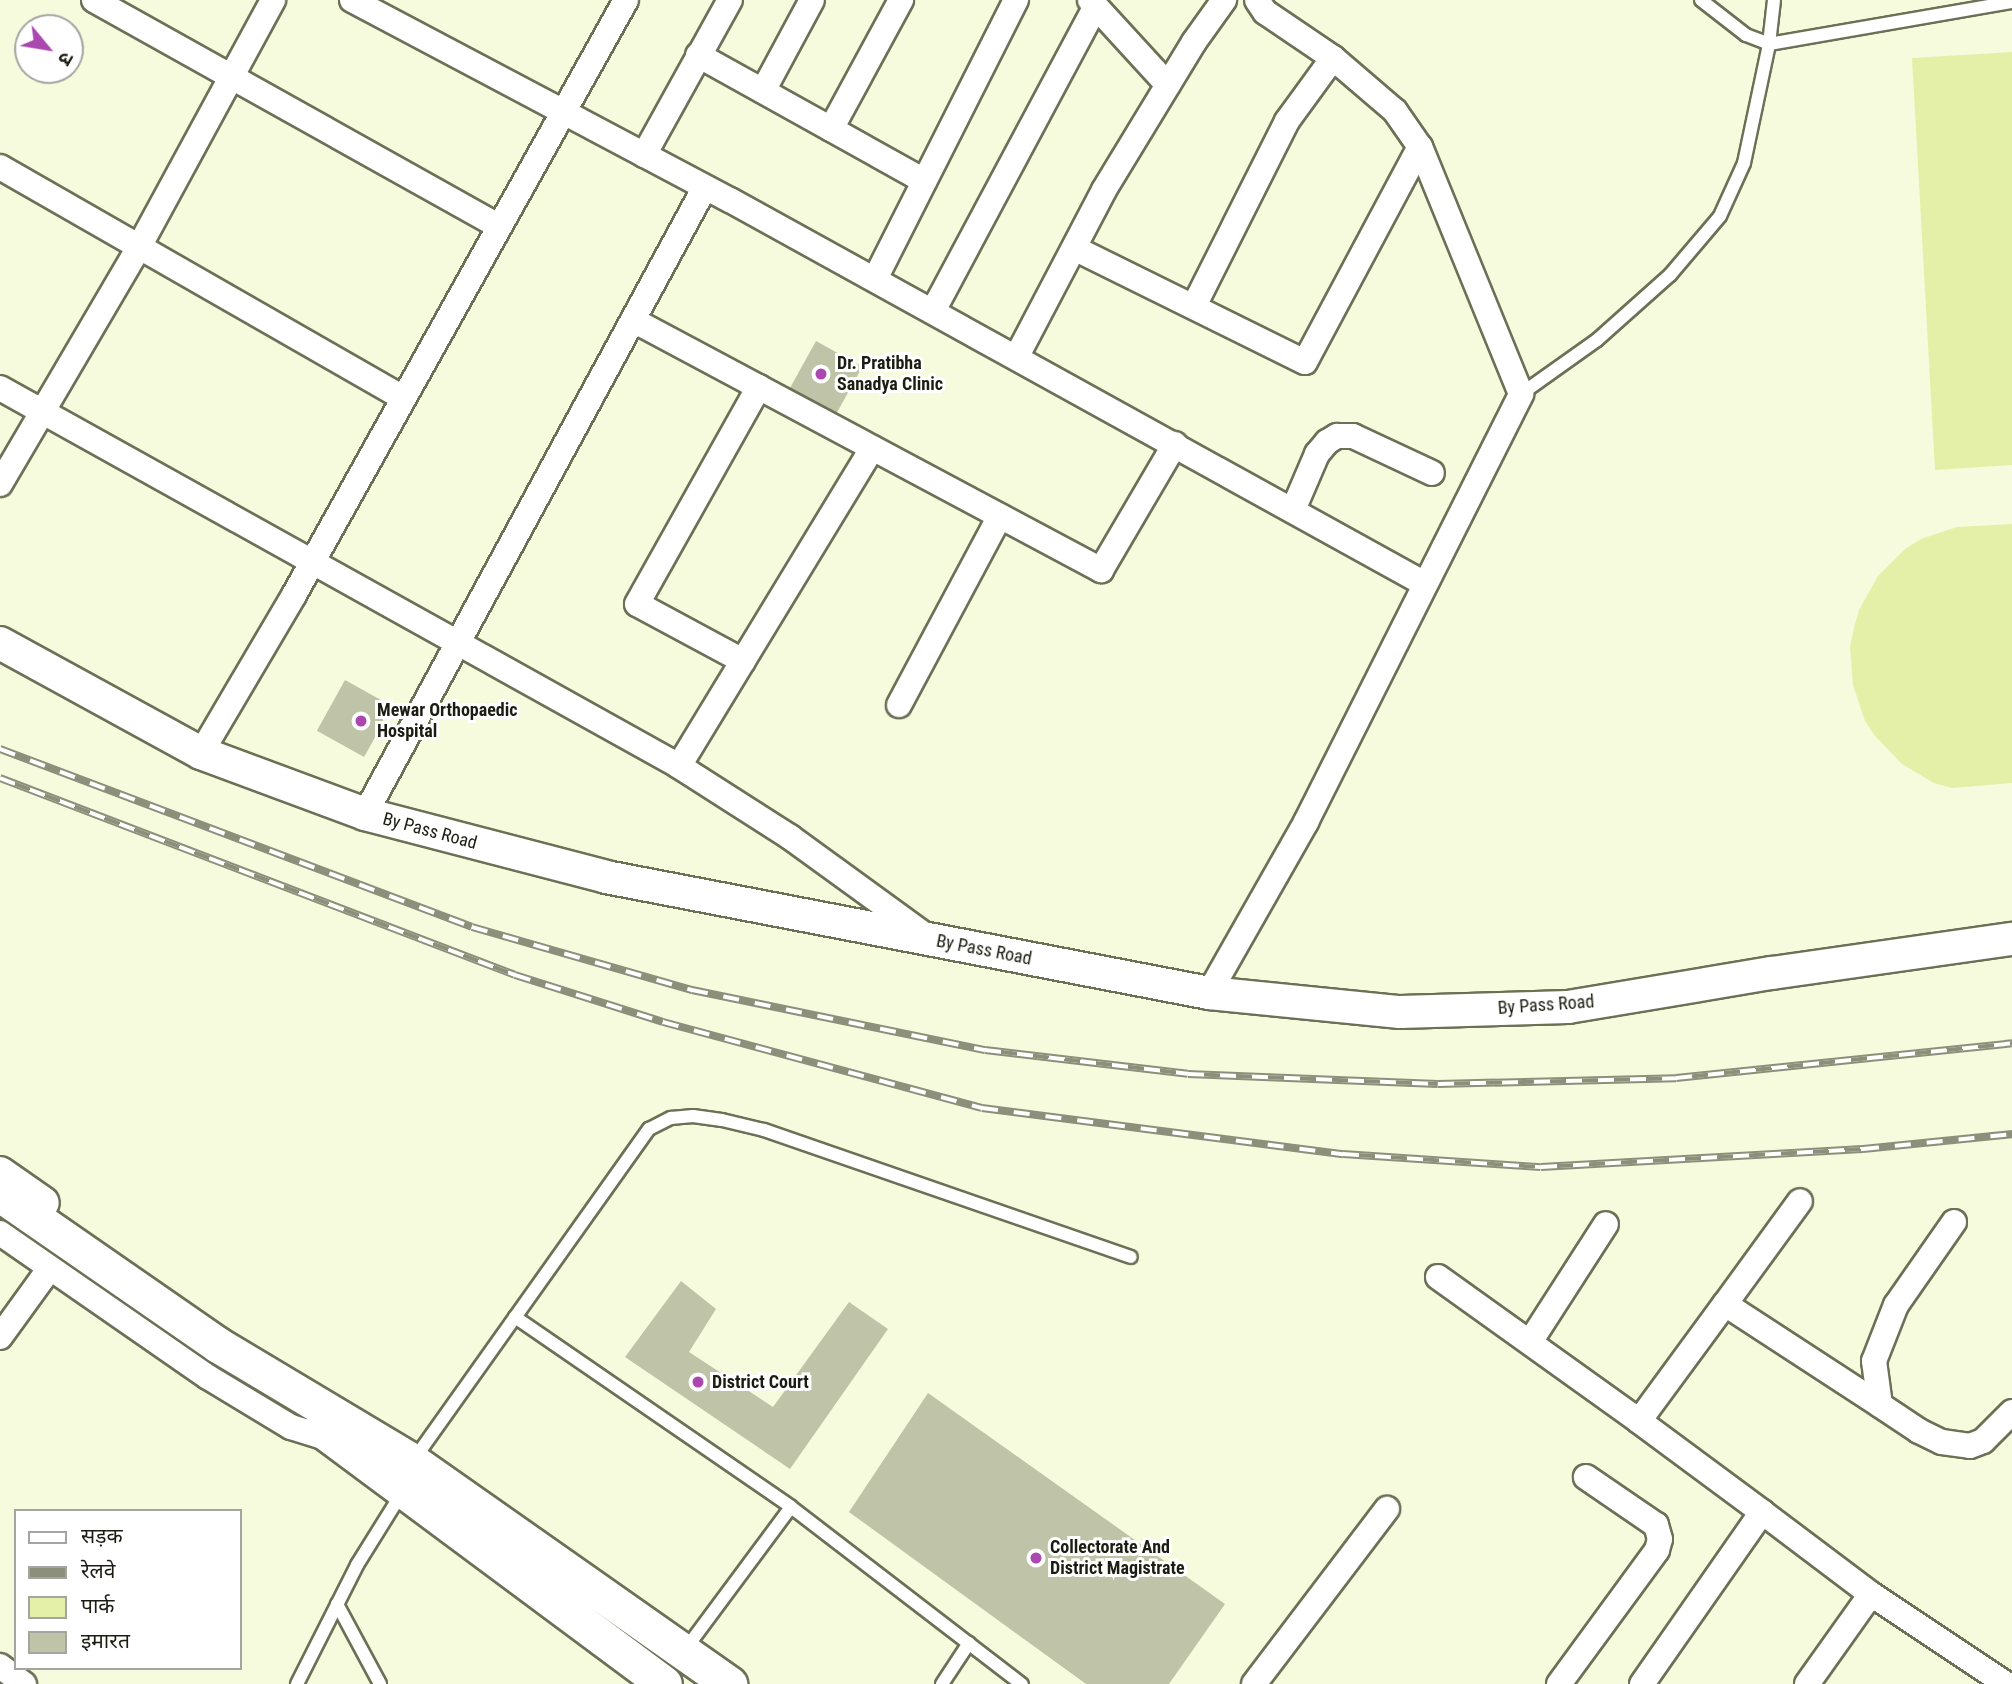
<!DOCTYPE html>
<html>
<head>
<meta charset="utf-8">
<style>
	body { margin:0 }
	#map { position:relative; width:2012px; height:1684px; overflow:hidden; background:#f6fbde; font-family:"Roboto Condensed","Noto Sans Devanagari",sans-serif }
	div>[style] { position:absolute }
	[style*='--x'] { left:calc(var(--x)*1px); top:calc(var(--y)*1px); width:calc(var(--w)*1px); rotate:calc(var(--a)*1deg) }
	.green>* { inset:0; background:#e4f0a8 }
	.building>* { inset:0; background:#bfc4a8; transform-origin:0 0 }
	.roads { filter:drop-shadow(2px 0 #6c7056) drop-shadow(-2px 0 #6c7056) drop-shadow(0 2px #6c7056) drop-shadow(0 -2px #6c7056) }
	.service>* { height:12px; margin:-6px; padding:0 6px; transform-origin:6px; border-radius:6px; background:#fff }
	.minor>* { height:24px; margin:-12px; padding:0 12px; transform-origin:12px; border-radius:12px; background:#fff }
	.tertiary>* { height:32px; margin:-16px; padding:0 16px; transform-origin:16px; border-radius:16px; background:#fff }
	.secondary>* { height:35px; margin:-17.5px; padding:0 17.5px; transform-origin:17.5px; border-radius:17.5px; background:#fff }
	.rail>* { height:8px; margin-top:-4px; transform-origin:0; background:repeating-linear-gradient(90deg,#fff 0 16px,#8c907b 0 32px); box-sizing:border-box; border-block:2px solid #8c907b }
	.dots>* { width:19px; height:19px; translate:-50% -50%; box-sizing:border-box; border:4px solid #fff; border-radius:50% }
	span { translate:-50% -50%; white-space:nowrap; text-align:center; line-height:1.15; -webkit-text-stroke:6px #fff; paint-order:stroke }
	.poi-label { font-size:18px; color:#1b1d12; font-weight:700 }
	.left { translate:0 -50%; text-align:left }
	.street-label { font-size:18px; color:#1b1d12 }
	.legend { position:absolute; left:14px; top:1509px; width:228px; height:161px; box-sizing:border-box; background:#fff; border:2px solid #a4a5a0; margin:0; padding:9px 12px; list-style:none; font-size:21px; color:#1b1d12 }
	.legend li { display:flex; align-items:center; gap:14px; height:35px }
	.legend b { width:35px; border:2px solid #a4a5a0 }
	.north { position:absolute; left:14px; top:14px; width:70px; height:70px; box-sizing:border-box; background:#fff; border:2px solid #a4a5a0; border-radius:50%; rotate:120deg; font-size:19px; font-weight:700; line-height:28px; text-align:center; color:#1b1d12 }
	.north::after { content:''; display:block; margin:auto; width:24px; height:32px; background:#aa48af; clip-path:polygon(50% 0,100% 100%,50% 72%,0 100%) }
</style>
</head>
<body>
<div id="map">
	<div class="green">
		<i style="clip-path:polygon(2012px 52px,2012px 465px,1935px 470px,1912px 58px)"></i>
		<i style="clip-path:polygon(2012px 524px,2012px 783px,1952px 788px,1934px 783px,1902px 764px,1875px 736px,1865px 721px,1853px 685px,1850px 647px,1854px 628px,1859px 610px,1878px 576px,1905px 549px,1921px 539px,1957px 527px)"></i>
	</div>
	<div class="building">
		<i style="left:816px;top:341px;width:53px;height:60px;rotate:29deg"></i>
		<i style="left:345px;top:680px;width:54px;height:58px;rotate:29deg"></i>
		<i style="clip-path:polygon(681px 1281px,716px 1309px,689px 1352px,773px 1407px,849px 1302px,888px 1329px,790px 1469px,625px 1357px)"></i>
		<i style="clip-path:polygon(928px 1393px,1225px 1604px,1169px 1684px,1086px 1684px,849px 1512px)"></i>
	</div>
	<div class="roads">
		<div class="service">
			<i style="--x:1701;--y:0;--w:57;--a:37.9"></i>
			<i style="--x:1746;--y:35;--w:25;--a:21"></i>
			<i style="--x:1769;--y:44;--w:247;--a:-9.8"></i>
			<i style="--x:1521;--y:394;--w:93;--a:-35.4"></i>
			<i style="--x:1597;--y:340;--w:98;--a:-41.7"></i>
			<i style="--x:1670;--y:275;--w:77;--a:-49.7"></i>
			<i style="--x:1720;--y:216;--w:58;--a:-65.6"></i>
			<i style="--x:1744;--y:163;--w:122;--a:-78.1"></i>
			<i style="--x:1769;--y:44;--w:44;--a:-83.5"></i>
			<i style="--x:515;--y:1317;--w:335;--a:34.5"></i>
			<i style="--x:791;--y:1507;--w:179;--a:126.6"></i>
			<i style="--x:415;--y:1458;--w:404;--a:-54.6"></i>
			<i style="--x:649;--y:1129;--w:25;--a:-27"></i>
			<i style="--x:671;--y:1118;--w:22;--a:-5"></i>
			<i style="--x:693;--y:1116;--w:29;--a:8"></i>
			<i style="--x:722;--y:1120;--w:43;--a:13.4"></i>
			<i style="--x:764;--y:1130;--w:388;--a:19.1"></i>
			<i style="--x:791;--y:1507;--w:291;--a:37.5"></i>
			<i style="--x:337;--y:1604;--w:91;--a:61.7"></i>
			<i style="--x:297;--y:1684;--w:133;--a:-63.2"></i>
			<i style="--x:357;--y:1565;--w:87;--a:-58.1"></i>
			<i style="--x:942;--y:1684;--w:49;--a:-56.6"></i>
		</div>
		<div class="minor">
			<i style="--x:94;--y:0;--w:464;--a:29.2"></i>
			<i style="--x:352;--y:0;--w:428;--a:27.9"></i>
			<i style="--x:730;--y:200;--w:794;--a:28.92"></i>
			<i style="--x:1090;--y:0;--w:115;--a:47.5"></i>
			<i style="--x:698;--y:55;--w:259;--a:29.1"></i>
			<i style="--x:763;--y:91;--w:103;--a:-61.7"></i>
			<i style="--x:831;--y:129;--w:147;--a:-61.5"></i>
			<i style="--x:644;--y:155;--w:177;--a:-61"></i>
			<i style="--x:0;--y:167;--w:465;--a:29.8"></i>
			<i style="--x:1076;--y:249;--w:255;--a:26.3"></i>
			<i style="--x:1305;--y:362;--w:244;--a:-61.9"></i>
			<i style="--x:875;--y:279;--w:313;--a:-63.2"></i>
			<i style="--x:1194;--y:306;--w:207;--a:-63.3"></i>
			<i style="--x:1287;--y:121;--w:78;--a:-53.9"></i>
			<i style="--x:933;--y:311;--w:344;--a:-61.9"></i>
			<i style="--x:633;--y:320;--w:531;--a:28.11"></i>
			<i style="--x:1101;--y:570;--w:146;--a:-59.6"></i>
			<i style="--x:1017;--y:356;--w:187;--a:-62.3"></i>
			<i style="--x:1104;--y:190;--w:173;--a:-58.7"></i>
			<i style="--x:1194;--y:42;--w:52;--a:-54.5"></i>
			<i style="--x:0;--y:388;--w:777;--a:29.1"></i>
			<i style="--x:679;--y:766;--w:132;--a:32.6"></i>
			<i style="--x:790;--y:837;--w:172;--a:36"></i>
			<i style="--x:0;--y:484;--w:275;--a:-59.6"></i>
			<i style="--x:139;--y:247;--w:281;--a:-61.5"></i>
			<i style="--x:1293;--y:510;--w:61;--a:-66.8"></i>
			<i style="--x:1317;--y:454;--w:16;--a:-50"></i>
			<i style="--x:1327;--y:442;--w:12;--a:-31"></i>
			<i style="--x:1337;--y:436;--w:16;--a:0"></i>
			<i style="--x:1353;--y:436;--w:87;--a:25.1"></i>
			<i style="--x:743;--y:661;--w:120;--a:-151.7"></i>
			<i style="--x:637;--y:604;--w:249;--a:-60.7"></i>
			<i style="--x:899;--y:705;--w:214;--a:-61.9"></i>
			<i style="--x:201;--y:753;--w:183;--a:-59.5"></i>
			<i style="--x:294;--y:595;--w:681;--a:-60.84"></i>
			<i style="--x:679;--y:766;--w:372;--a:-58.7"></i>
			<i style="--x:365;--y:814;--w:713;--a:-61.53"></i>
			<i style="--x:1209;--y:993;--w:197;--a:-60.4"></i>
			<i style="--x:1306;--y:822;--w:479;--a:-63.3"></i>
			<i style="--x:1521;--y:394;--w:267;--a:-112.2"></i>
			<i style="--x:1420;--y:147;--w:44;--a:-124.8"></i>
			<i style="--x:1395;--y:111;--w:82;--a:-139.5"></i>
			<i style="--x:1333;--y:58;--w:82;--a:-145.9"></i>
			<i style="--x:1265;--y:12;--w:14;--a:-124"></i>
			<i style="--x:1954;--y:1222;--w:101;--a:124.9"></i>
			<i style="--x:1896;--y:1305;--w:60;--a:111.4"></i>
			<i style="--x:1874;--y:1361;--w:44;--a:82.2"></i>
			<i style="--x:1880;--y:1405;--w:47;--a:33.7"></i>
			<i style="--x:1919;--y:1431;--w:25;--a:26"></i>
			<i style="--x:1942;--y:1442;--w:28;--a:8"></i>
			<i style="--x:1970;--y:1446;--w:14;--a:-21"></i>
			<i style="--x:1983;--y:1441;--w:41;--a:-45"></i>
			<i style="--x:0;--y:1233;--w:253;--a:34.7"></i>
			<i style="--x:208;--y:1377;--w:97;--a:31.1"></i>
			<i style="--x:291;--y:1427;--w:47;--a:17.3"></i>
			<i style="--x:1438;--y:1277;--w:247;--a:35.6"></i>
			<i style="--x:1725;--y:1304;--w:127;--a:-53.9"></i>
			<i style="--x:0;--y:1337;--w:85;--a:-54.1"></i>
			<i style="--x:1530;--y:1342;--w:140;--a:-57.2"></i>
			<i style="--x:1762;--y:1512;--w:153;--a:-143.5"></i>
			<i style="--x:1639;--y:1421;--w:145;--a:-53.7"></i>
			<i style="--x:1725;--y:1304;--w:185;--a:33.1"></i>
			<i style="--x:0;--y:1666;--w:30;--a:37"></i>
			<i style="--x:1254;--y:1684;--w:220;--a:-52.8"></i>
			<i style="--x:1559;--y:1684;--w:166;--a:-53.8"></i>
			<i style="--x:1657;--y:1550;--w:11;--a:-75"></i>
			<i style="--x:1660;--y:1539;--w:15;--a:-106"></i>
			<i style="--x:1656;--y:1525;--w:85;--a:-145.6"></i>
			<i style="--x:1642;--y:1684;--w:210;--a:-55.1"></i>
			<i style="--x:1762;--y:1512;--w:136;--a:37"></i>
			<i style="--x:1807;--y:1684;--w:110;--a:-54.6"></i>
			<i style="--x:1871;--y:1594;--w:162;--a:33.7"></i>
		</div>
		<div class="tertiary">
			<i style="--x:0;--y:643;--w:229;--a:28.7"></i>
			<i style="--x:201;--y:753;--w:175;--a:20.4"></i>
			<i style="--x:365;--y:814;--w:249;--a:14.6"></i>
			<i style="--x:606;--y:877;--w:614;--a:10.89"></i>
			<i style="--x:1209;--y:993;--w:192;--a:5.7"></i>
			<i style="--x:1400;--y:1012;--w:168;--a:-1.7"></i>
			<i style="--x:1568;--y:1007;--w:207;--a:-9.5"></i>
			<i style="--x:1772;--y:973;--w:242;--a:-8.1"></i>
			<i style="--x:0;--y:1173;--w:52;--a:34.9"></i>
		</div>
		<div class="secondary">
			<i style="--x:0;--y:1194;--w:265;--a:34.7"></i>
			<i style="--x:218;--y:1345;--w:226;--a:30.9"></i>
			<i style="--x:412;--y:1461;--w:388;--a:35.1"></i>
			<i style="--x:321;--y:1429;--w:427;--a:36.6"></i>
		</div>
	</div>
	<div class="rail">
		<i style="--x:0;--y:749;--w:504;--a:20.66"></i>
		<i style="--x:472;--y:927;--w:229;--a:16"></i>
		<i style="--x:692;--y:990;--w:299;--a:11.6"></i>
		<i style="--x:985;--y:1050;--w:204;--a:6.7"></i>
		<i style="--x:1188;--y:1074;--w:250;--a:2.3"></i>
		<i style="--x:1438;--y:1084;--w:238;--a:-1.4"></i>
		<i style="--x:1676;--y:1078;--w:338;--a:-5.9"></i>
		<i style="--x:0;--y:778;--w:551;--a:20.93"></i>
		<i style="--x:515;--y:975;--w:155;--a:17.6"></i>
		<i style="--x:663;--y:1022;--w:330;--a:15.1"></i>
		<i style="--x:982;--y:1108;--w:364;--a:7.3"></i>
		<i style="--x:1343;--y:1154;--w:198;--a:3.8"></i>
		<i style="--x:1541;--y:1167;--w:323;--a:-3.2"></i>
		<i style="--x:1863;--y:1149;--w:150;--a:-5.7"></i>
	</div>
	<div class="dots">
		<i style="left:821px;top:374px;background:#aa48af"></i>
		<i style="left:361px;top:721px;background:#aa48af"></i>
		<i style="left:698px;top:1382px;background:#aa48af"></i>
		<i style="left:1036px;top:1558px;background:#aa48af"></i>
	</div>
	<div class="poi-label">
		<span class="left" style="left:837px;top:374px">Dr. Pratibha<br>Sanadya Clinic</span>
		<span class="left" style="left:377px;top:721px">Mewar Orthopaedic<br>Hospital</span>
		<span class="left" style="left:712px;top:1382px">District Court</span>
		<span class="left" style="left:1050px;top:1558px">Collectorate And<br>District Magistrate</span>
	</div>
	<div class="street-label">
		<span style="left:430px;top:831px;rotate:15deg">By Pass Road</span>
		<span style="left:984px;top:950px;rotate:11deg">By Pass Road</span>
		<span style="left:1546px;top:1005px;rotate:-4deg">By Pass Road</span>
	</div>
	<ul class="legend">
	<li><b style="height:9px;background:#fff"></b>सड़क</li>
	<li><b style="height:9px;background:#8c907b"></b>रेलवे</li>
	<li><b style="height:19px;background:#e4f0a8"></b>पार्क</li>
	<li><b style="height:19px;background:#bfc4a8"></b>इमारत</li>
	</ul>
	<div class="north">उ</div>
</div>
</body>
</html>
